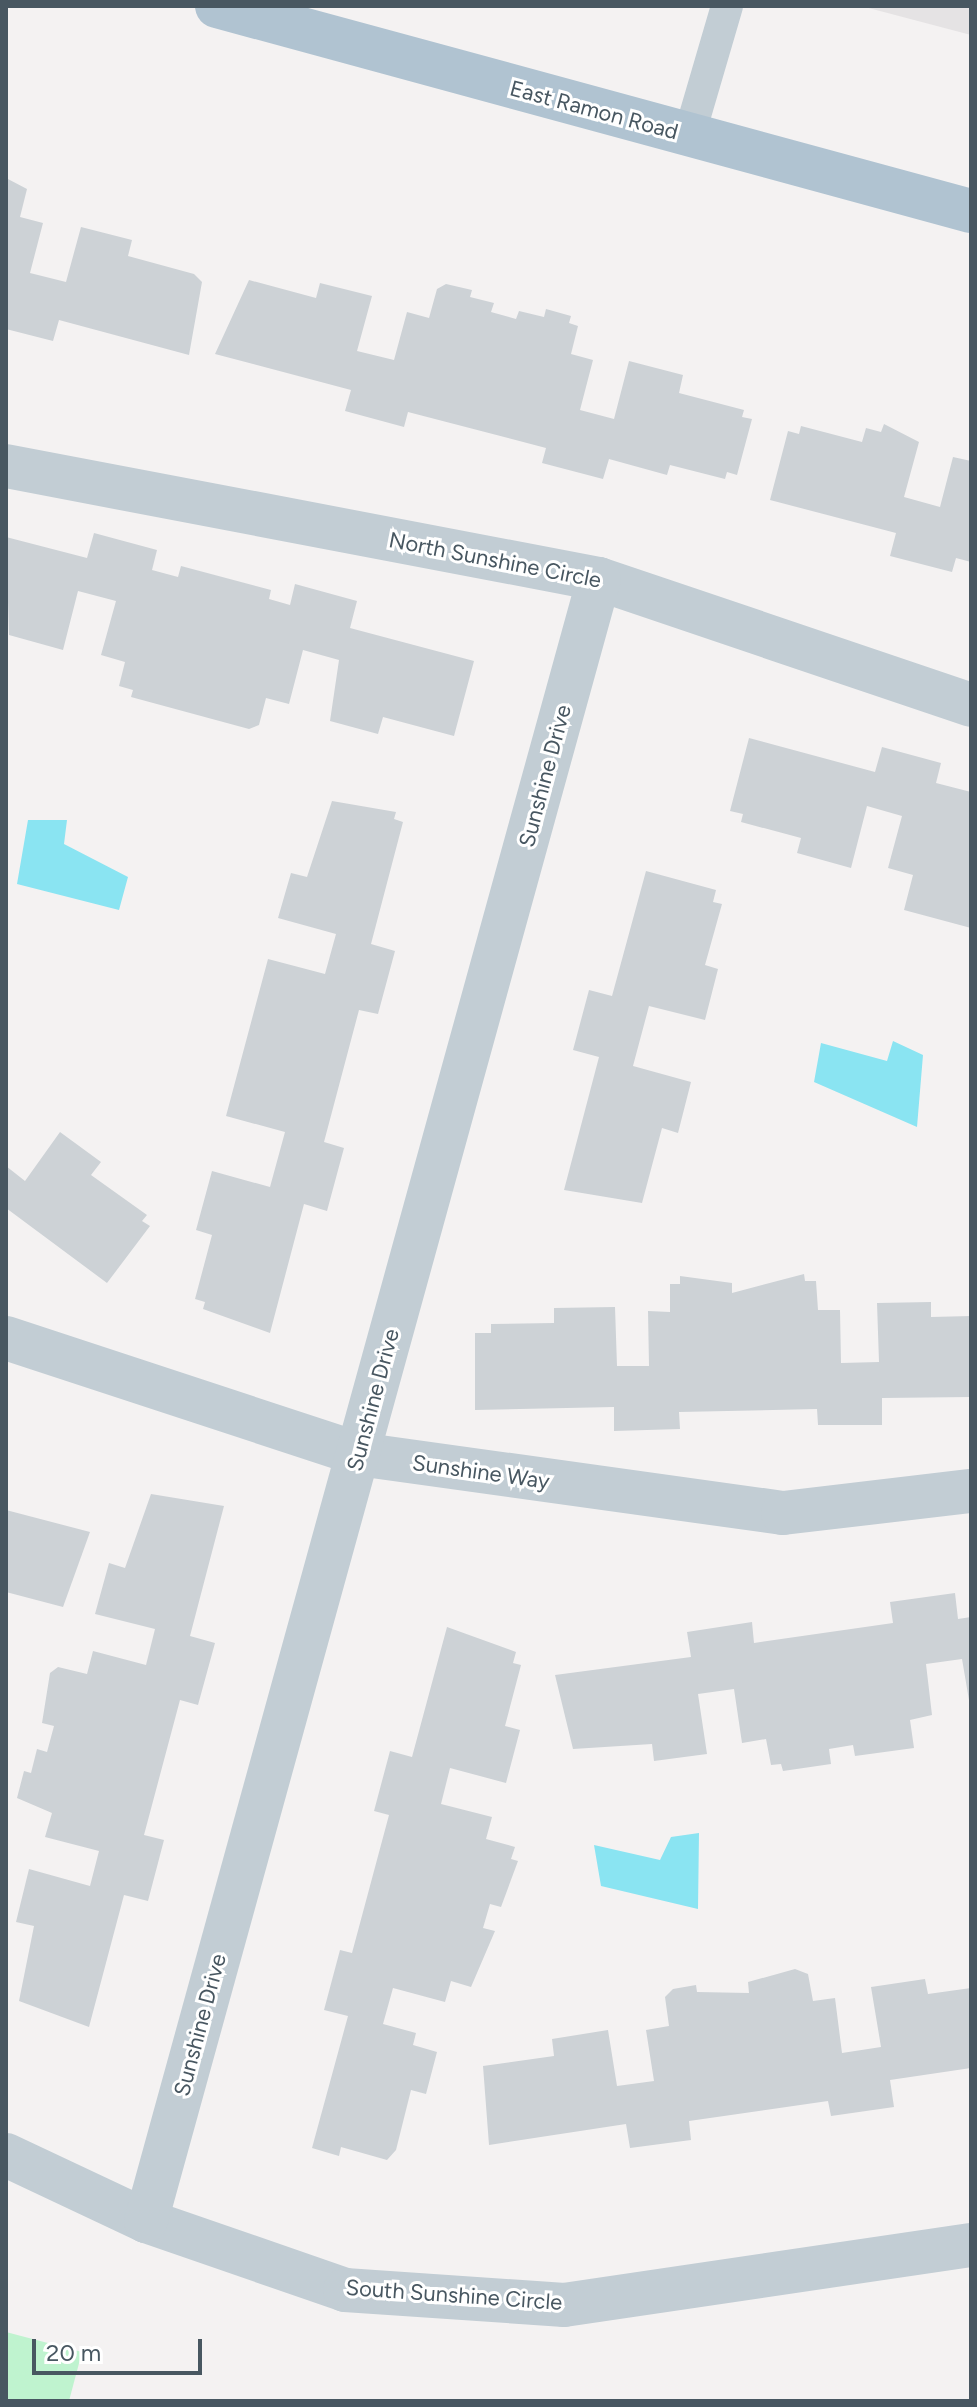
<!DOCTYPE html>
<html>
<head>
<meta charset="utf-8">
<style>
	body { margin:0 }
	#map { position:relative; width:977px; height:2407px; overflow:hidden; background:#f4f2f2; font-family:Figtree,sans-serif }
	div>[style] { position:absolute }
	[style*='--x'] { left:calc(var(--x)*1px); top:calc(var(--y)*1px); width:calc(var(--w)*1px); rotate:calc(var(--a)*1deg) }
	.education>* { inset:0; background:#e5e3e4 }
	.green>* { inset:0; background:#bff3cf }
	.water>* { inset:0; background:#8ae4f2 }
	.building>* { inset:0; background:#cdd2d6 }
	.lane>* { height:32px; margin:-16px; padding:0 16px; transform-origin:16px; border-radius:16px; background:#c2cdd4 }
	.street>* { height:44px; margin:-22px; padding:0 22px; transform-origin:22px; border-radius:22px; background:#c2cdd4 }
	.primary>* { height:44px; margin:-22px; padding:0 22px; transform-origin:22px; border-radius:22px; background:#b0c3d1 }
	span { translate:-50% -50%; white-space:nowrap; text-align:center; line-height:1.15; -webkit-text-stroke:6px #fff; paint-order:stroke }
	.street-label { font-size:22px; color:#485761 }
	.frame { position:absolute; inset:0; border:8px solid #485761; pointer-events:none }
	.scale { position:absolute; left:32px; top:2339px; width:170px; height:36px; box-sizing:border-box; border:4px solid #485761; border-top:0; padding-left:10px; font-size:24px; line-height:28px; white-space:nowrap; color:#485761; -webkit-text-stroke:6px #fff; paint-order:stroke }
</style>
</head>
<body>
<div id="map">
	<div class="education">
		<i style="clip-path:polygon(861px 6px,971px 6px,971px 35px)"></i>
	</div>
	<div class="green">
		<i style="clip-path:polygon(6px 2332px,82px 2352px,69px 2401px,6px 2401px)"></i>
	</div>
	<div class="water">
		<i style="clip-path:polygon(28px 820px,67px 820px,64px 844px,128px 877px,119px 910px,17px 884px)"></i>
		<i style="clip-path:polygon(893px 1041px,923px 1055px,917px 1127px,814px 1082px,821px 1043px,887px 1061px)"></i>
		<i style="clip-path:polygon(699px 1833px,698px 1909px,601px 1886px,594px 1845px,660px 1860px,671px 1837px)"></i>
	</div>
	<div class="building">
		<i style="clip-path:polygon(6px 178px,27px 189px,20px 217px,43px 223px,30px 273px,66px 282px,81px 227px,132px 240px,128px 256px,194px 274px,202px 282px,189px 355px,59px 320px,53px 341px,6px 329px)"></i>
		<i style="clip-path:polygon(249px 280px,316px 298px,320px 283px,372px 296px,357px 351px,394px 360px,407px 312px,429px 318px,437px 289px,446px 284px,472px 290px,470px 297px,494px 303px,491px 312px,516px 319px,519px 311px,544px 317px,546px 309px,571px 316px,569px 323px,578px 326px,571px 354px,593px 360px,580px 410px,614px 419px,629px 361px,683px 375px,679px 393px,744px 410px,742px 417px,752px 419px,737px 475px,727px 472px,725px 479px,670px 465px,667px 475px,609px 459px,603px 479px,542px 463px,546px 448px,408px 412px,404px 427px,345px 411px,351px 390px,215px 354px)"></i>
		<i style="clip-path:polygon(884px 424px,919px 442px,904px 497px,940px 507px,953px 457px,971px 461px,971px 562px,956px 558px,952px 572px,890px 556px,896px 533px,770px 500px,788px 431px,799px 434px,801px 426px,862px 442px,866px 428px,881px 432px)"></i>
		<i style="clip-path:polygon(94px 533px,157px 550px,152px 570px,178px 577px,181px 566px,271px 590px,269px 599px,290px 605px,295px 584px,357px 601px,350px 628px,474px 661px,454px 736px,383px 717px,378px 734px,330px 721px,339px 660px,303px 650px,289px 704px,266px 698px,259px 725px,249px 729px,131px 697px,133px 690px,119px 686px,125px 662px,101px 655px,116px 601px,78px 591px,63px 650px,9px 635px,6px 537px,87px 558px)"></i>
		<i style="clip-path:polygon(749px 738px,875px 772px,882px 747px,941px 763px,936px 783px,971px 792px,971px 928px,904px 910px,913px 875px,888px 868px,902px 816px,867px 806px,851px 868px,797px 853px,801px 838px,741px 822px,743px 814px,730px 811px)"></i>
		<i style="clip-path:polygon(332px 801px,396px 812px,394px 819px,403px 822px,371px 944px,395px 951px,378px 1014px,359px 1010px,324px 1142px,344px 1148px,327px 1211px,304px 1204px,270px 1333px,203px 1309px,205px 1302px,195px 1299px,212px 1235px,196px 1230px,212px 1171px,270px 1187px,285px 1132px,226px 1116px,268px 959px,325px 974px,336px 934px,278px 918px,291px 873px,307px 877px)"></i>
		<i style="clip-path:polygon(646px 871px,716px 890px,713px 902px,722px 904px,705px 965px,718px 969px,705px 1020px,649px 1006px,633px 1066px,691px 1082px,678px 1133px,662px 1128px,642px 1203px,564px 1190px,599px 1057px,573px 1050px,589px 990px,612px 996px)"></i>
		<i style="clip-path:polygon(60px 1132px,101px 1162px,91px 1175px,147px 1215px,142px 1221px,150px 1226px,107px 1283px,6px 1208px,6px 1166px,25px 1181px)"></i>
		<i style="clip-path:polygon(804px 1274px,805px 1281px,816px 1281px,818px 1310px,840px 1310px,841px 1363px,879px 1362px,877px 1303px,931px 1302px,931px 1317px,971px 1316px,971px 1397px,882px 1398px,882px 1425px,818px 1425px,817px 1409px,679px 1412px,680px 1429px,614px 1431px,614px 1407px,475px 1410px,475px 1333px,491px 1333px,491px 1324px,554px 1323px,554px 1308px,615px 1307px,617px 1366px,649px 1366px,648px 1311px,670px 1312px,670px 1284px,680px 1284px,680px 1276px,732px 1283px,732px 1293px)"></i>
		<i style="clip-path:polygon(151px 1494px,224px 1506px,190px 1636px,215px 1643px,198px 1705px,180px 1700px,144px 1835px,164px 1840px,148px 1901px,124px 1895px,89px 2027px,19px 2001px,34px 1926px,16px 1922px,29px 1869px,90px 1886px,99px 1851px,45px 1837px,52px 1813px,17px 1798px,24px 1771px,31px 1773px,37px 1749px,47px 1752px,54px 1726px,42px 1723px,50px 1673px,58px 1667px,87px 1674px,93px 1651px,146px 1665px,155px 1629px,95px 1614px,109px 1563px,125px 1568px)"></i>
		<i style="clip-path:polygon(6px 1510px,90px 1532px,63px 1607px,6px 1592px)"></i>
		<i style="clip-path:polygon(955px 1593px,958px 1619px,971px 1617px,971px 1712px,962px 1659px,926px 1664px,932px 1715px,910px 1720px,914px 1748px,855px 1756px,853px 1745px,829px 1749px,831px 1764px,783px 1771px,781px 1764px,771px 1765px,766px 1739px,742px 1743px,734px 1689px,698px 1694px,707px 1754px,654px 1761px,652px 1744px,573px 1749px,555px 1675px,691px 1657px,687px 1632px,752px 1622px,754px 1643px,893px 1623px,890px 1602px)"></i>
		<i style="clip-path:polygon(447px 1627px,516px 1652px,513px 1663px,521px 1665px,505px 1726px,520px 1730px,506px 1783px,450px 1768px,441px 1804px,492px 1817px,486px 1839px,515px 1847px,511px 1859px,518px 1861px,501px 1907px,490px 1904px,483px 1928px,495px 1931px,471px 1987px,451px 1981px,445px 2002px,393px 1988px,383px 2024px,416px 2033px,413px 2045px,437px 2052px,426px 2094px,411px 2090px,396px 2150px,387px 2160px,341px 2147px,339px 2156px,312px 2148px,348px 2016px,324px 2010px,340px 1950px,352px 1953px,389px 1815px,374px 1811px,390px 1751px,412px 1757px)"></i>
		<i style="clip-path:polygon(795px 1969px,808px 1974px,813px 2001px,835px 1998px,842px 2053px,881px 2047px,871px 1987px,925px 1979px,928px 1994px,971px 1988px,971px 2068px,890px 2080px,894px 2107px,831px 2116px,828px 2101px,689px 2121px,691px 2140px,630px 2148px,626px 2124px,489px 2145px,483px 2066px,554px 2056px,552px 2039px,608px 2030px,617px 2086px,654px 2081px,646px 2030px,669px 2026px,665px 1997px,673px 1989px,696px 1985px,697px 1992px,749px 1993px,748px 1982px)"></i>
	</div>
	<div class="lane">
		<i style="--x:689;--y:136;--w:135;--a:-73.7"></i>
	</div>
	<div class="street">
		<i style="--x:6;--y:466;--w:604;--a:10.79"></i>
		<i style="--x:599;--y:579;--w:393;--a:18.7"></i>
		<i style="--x:6;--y:1338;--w:371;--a:18.2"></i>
		<i style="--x:358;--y:1454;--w:429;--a:7.9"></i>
		<i style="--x:783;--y:1513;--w:189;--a:-6.7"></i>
		<i style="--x:6;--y:2155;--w:155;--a:25.2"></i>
		<i style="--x:146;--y:2221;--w:211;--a:19.1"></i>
		<i style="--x:345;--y:2290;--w:220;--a:3.9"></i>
		<i style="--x:564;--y:2305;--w:411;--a:-8.4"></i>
		<i style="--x:146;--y:2221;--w:1703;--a:-74.58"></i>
	</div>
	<div class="primary">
		<i style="--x:217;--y:6;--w:781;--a:15.21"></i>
	</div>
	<div class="street-label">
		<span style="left:594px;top:110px;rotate:15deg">East Ramon Road</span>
		<span style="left:495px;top:560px;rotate:11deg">North Sunshine Circle</span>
		<span style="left:545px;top:776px;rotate:-75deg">Sunshine Drive</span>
		<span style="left:373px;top:1400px;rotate:-75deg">Sunshine Drive</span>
		<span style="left:481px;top:1472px;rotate:8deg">Sunshine Way</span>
		<span style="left:200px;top:2025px;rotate:-75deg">Sunshine Drive</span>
		<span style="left:454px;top:2295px;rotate:4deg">South Sunshine Circle</span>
	</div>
	<div class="frame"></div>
	<div class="scale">20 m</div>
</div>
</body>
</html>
